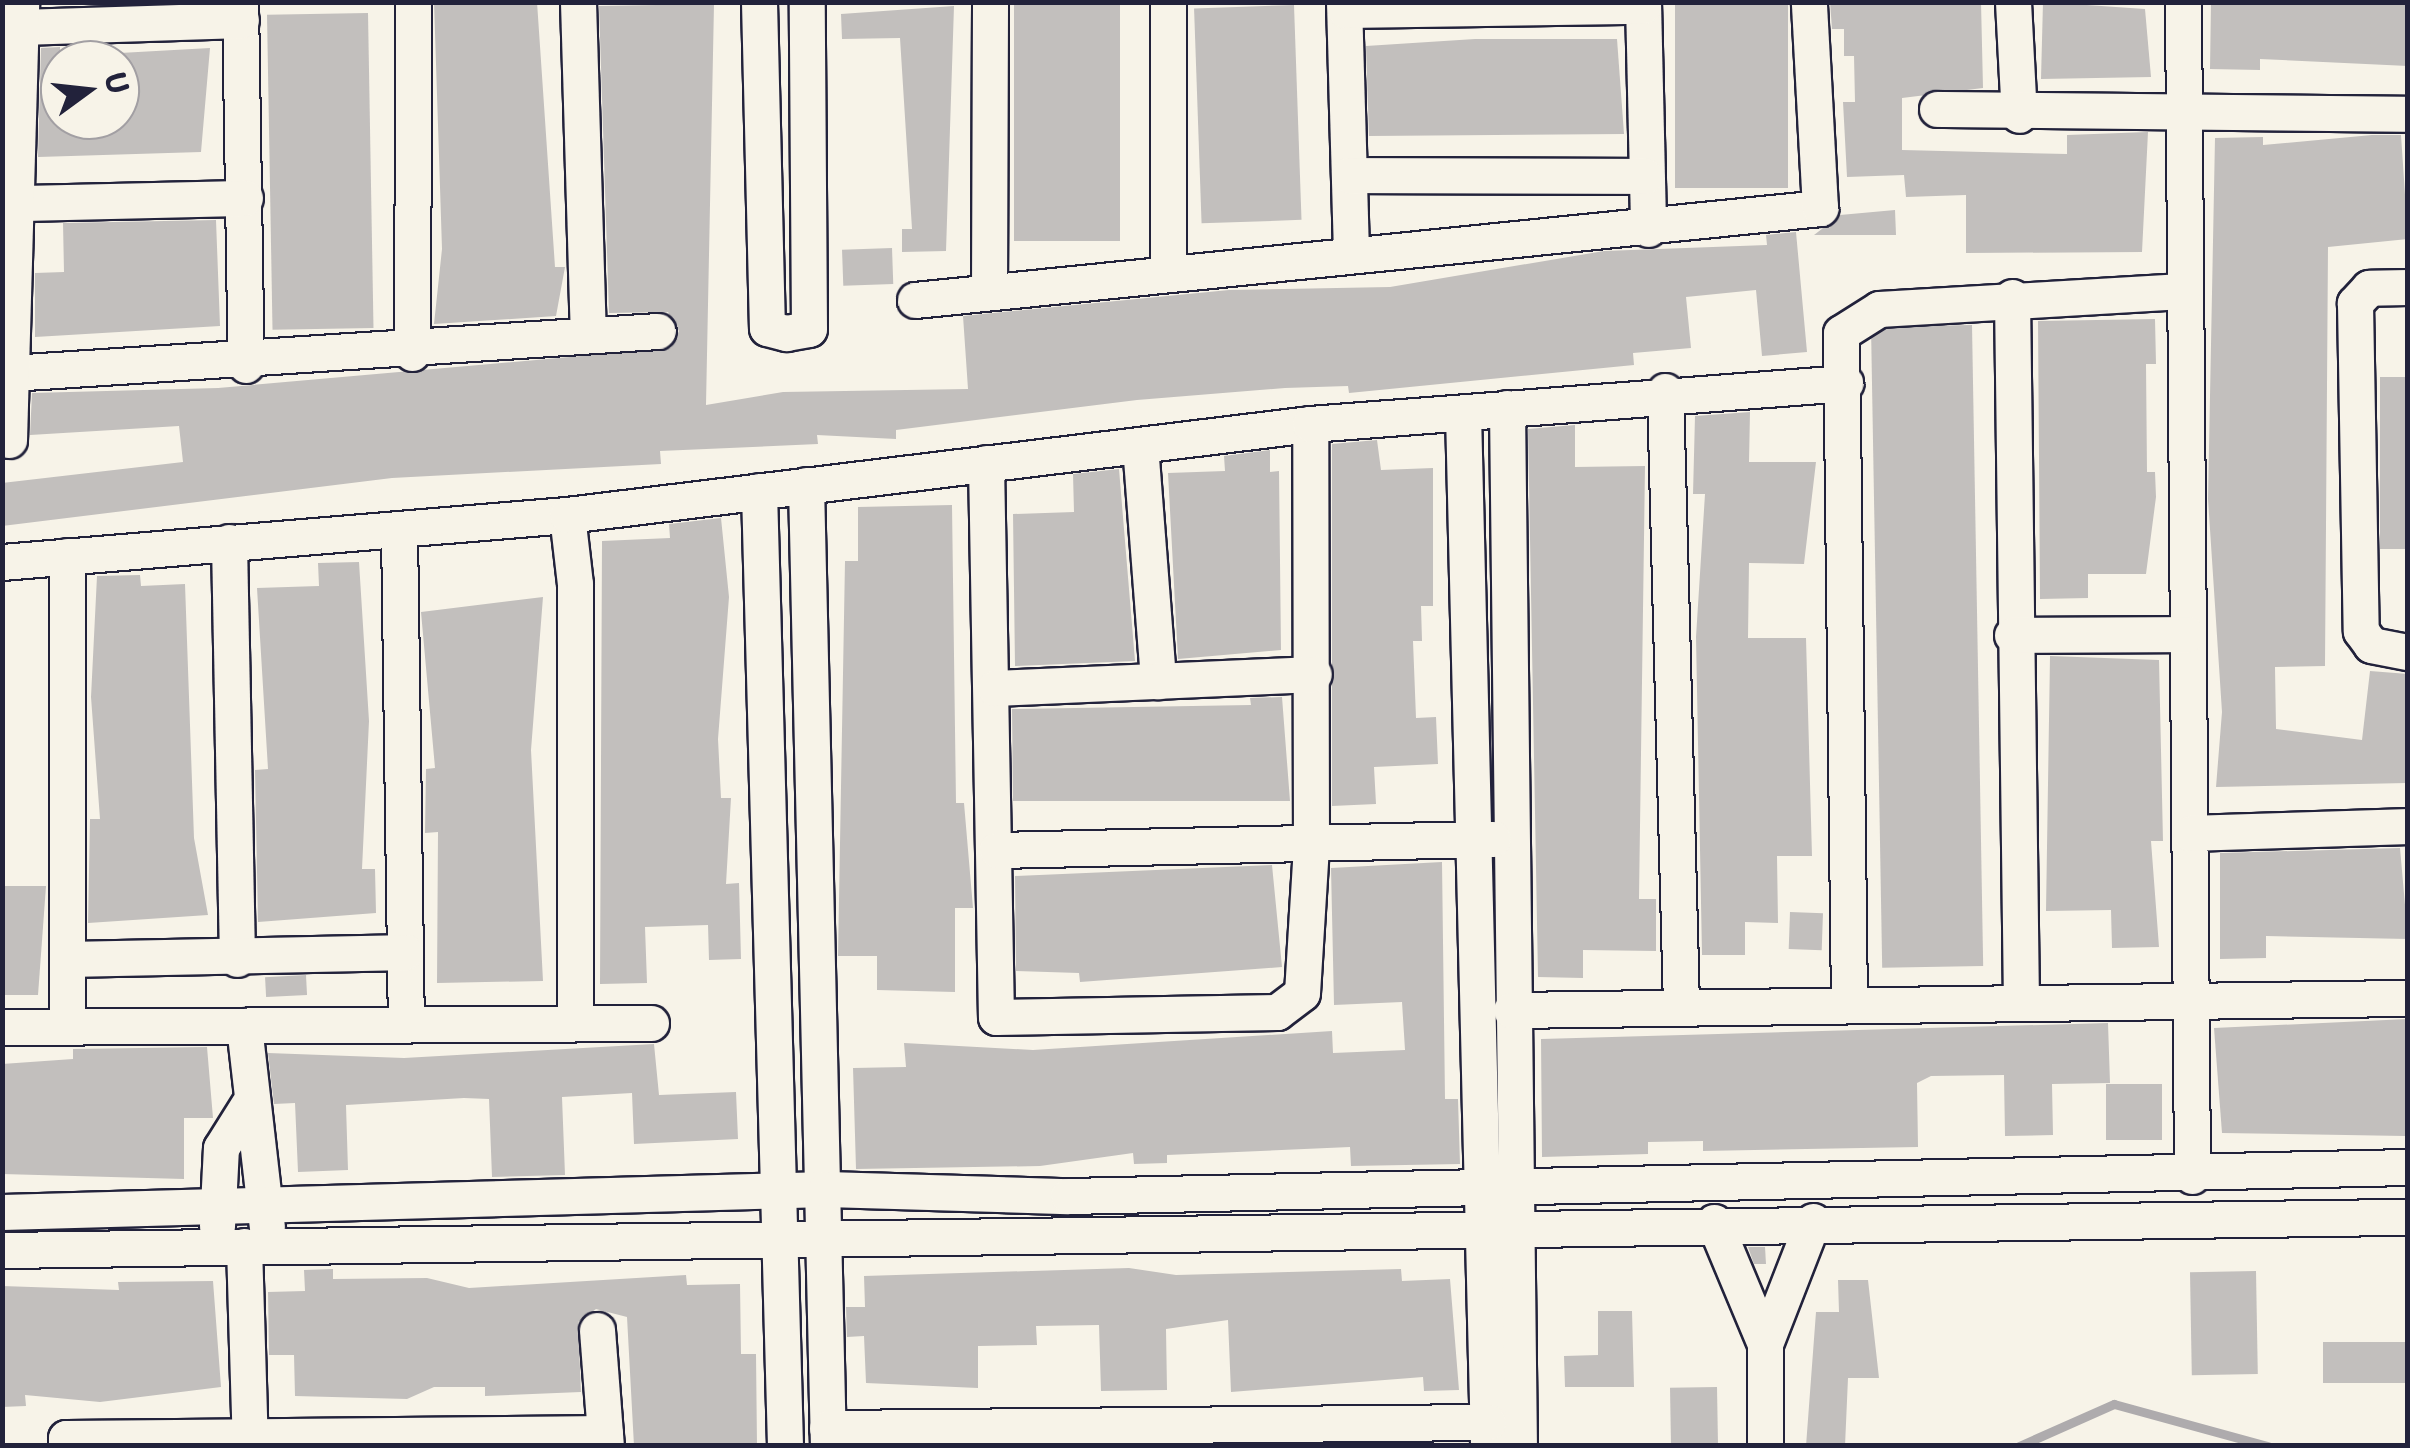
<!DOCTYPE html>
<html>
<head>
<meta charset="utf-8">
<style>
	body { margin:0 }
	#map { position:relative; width:2410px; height:1448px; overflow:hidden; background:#f7f3e8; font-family:"Playpen Sans",sans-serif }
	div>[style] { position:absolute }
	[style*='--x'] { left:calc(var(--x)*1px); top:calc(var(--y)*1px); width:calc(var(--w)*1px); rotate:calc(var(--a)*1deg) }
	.stream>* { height:9px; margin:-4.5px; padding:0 4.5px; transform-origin:4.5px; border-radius:4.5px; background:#aeabad }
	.building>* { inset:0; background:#c2bfbd; transform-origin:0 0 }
	.roads { filter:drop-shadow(2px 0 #22223b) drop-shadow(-2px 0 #22223b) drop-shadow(0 2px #22223b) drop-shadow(0 -2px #22223b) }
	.minor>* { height:35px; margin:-17.5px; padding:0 17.5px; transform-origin:17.5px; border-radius:17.5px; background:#f7f3e8 }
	span { translate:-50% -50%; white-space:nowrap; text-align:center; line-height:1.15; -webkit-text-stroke:8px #f7f3e8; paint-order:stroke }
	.frame { position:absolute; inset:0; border:5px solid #22223b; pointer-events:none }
	.north { position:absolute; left:40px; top:40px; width:100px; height:100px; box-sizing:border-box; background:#f7f3e8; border:2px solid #a29fa3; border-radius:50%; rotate:75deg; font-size:28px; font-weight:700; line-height:40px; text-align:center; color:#22223b }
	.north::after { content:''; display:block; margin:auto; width:35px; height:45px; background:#22223b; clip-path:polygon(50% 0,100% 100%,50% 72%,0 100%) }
</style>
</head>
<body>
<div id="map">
	<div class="stream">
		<i style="--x:2019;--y:1446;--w:104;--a:-23.9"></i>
		<i style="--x:2114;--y:1404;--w:160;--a:15.3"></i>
	</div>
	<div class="building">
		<i style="clip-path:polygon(434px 2px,537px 2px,555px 267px,565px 267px,556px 316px,434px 324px,442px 249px)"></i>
		<i style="left:1014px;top:2px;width:106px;height:239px"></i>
		<i style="left:1675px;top:2px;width:113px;height:186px"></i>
		<i style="clip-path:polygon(1830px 2px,1981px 2px,1983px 88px,1902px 98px,1902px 150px,2067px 154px,2067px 135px,2148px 132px,2142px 252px,1966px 253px,1966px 195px,1906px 197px,1904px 175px,1847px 177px,1843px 102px,1855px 102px,1854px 56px,1844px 56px,1844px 29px,1832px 29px)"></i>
		<i style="clip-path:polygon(2043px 2px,2145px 9px,2151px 77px,2041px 79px)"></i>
		<i style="clip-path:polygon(2211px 2px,2408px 2px,2408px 66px,2260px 59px,2260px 70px,2210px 69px)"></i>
		<i style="clip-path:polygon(714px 4px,706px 405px,783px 392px,968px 389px,963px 316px,1229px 290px,1390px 287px,1604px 251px,1767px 245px,1766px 235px,1796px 232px,1807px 352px,1762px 356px,1756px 290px,1686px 297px,1691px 348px,1633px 353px,1634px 365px,1349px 393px,1348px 386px,1285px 388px,1137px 400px,896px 430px,896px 439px,817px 435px,818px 444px,660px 451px,661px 464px,392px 478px,2px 526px,2px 483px,183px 462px,179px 426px,30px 435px,32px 393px,218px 388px,671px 348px,679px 331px,668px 312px,609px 313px,599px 6px)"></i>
		<i style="left:1294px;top:5px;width:215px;height:100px;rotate:88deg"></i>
		<i style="clip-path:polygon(954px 6px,946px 251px,902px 252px,902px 229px,912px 229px,900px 38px,842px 39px,841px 14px)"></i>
		<i style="left:368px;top:13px;width:315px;height:101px;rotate:89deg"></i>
		<i style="clip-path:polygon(1475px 39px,1617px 39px,1624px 134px,1369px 136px,1366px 46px)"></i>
		<i style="clip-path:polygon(60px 47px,60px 120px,120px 120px,120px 53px,210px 48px,201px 152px,38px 157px,41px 48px)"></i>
		<i style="clip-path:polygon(2372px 135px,2401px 135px,2408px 239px,2328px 247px,2325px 666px,2275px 667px,2276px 729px,2362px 740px,2370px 671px,2408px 674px,2407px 783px,2216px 787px,2222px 712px,2208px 499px,2215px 138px,2263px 137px,2263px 145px)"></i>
		<i style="clip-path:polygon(1895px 210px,1896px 235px,1814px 235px,1840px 215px)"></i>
		<i style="clip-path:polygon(216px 220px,220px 326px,35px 337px,35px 273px,64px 272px,63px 223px)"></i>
		<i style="left:892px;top:248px;width:36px;height:50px;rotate:88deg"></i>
		<i style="clip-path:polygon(2155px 319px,2156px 364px,2146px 364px,2147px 472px,2155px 472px,2156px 497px,2146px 574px,2088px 574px,2088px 598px,2040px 599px,2038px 321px)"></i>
		<i style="left:1972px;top:325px;width:641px;height:101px;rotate:89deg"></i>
		<i style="left:2408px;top:377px;width:172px;height:28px;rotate:90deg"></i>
		<i style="clip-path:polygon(1750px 412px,1749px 462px,1816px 462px,1804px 564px,1749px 563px,1748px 638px,1806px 638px,1812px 856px,1777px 856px,1778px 923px,1745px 922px,1745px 955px,1702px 955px,1696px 637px,1705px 494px,1693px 494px,1695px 416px)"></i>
		<i style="clip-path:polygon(1575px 425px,1575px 467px,1645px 466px,1639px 899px,1656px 899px,1656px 951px,1583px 950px,1583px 978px,1538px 977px,1528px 429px)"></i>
		<i style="clip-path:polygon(1377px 440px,1381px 470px,1433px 468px,1433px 606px,1421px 606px,1422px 641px,1413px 641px,1416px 718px,1436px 717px,1438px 764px,1374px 767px,1376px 804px,1332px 806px,1332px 444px)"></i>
		<i style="clip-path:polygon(1270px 450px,1270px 472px,1279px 471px,1281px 650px,1178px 659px,1168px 473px,1225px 471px,1224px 456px)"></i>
		<i style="clip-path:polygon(1119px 469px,1135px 661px,1015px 666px,1013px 514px,1074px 512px,1073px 474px)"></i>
		<i style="clip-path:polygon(952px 505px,956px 803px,964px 803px,973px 908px,955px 908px,955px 992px,877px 990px,877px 956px,838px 956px,845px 561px,858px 561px,858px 507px)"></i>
		<i style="clip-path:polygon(721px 518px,729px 597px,718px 739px,721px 798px,731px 798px,726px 884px,739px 883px,741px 959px,709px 960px,708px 925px,645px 927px,647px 983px,600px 984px,602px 541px,670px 538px,669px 524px)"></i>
		<i style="clip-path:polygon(359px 562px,369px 721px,362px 869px,375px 869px,376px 913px,258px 922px,255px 770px,268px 769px,257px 588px,319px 586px,318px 563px)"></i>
		<i style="clip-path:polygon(140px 575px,141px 586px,185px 584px,194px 838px,208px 915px,88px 923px,90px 819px,100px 819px,91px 697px,97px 576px)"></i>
		<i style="clip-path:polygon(543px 597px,531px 750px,543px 981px,437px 983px,438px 832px,425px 833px,426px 769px,435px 768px,421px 612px)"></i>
		<i style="clip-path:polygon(2050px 656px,2159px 660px,2163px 841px,2151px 841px,2159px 947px,2112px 948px,2111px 910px,2046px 911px)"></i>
		<i style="clip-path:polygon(1282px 697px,1290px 801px,1013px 801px,1012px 709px,1251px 705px,1250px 698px)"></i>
		<i style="clip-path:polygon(2400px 848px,2408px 939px,2266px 936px,2266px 958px,2220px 959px,2220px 853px)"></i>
		<i style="clip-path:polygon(1442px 862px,1445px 1099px,1458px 1099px,1460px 1164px,1351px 1166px,1350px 1147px,1167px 1155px,1167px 1163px,1134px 1164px,1133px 1153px,1040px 1166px,856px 1169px,853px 1068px,906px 1067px,904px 1043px,1033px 1050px,1332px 1031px,1333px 1053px,1405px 1050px,1402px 1002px,1334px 1005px,1331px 868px)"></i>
		<i style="clip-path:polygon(1272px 865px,1282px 967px,1080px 982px,1079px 973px,1016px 971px,1015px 876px)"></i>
		<i style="clip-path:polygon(2px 886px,46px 886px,38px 995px,2px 995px)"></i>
		<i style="left:1790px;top:912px;width:33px;height:37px;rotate:2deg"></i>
		<i style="left:306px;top:975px;width:20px;height:41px;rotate:87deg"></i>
		<i style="clip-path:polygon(2407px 1019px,2405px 1136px,2222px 1133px,2214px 1028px)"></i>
		<i style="clip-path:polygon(2108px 1023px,2110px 1083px,2052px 1084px,2053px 1135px,2005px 1136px,2004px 1075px,1931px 1076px,1917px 1083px,1918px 1147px,1703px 1151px,1703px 1141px,1648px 1142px,1648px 1154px,1542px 1157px,1541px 1039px)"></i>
		<i style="clip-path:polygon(654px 1044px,659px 1095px,736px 1092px,738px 1139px,634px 1144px,632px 1093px,562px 1097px,565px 1175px,492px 1177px,489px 1099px,464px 1098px,346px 1105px,348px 1170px,298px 1172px,295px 1103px,274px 1104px,268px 1053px,404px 1058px)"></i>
		<i style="clip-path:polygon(207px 1047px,213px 1118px,184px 1118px,184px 1179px,2px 1174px,2px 1064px,73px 1059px,73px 1049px)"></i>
		<i style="left:2162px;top:1084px;width:56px;height:56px;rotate:90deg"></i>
		<i style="clip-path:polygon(1748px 1247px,1765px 1247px,1766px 1264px,1754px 1264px)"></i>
		<i style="clip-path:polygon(1129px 1268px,1176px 1275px,1401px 1269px,1402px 1281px,1450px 1279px,1459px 1390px,1424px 1391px,1423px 1377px,1231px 1392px,1228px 1320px,1166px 1329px,1167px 1390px,1101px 1391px,1099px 1325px,1036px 1326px,1037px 1345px,978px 1346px,978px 1388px,866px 1383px,864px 1336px,847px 1337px,846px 1307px,865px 1307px,864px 1276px)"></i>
		<i style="clip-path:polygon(333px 1269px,333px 1279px,427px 1278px,469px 1288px,686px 1275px,687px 1285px,740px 1284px,741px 1354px,756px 1354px,757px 1446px,634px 1446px,627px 1317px,596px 1309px,578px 1322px,581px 1392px,485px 1396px,485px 1387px,434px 1387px,407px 1399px,295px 1396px,294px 1355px,269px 1355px,268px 1292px,305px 1291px,304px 1270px)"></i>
		<i style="left:2256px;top:1271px;width:103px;height:66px;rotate:89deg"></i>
		<i style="clip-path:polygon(1838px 1280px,1868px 1280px,1879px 1378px,1848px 1378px,1845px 1446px,1806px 1446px,1816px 1312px,1839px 1312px)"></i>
		<i style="clip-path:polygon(213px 1281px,221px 1387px,100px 1402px,25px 1395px,26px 1406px,2px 1407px,2px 1286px,119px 1290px,118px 1282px)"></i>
		<i style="clip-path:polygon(1598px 1311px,1632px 1311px,1634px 1387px,1565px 1387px,1564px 1356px,1598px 1355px)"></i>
		<i style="left:2408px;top:1342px;width:41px;height:85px;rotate:90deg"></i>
		<i style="left:1717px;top:1387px;width:59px;height:47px;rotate:89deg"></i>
	</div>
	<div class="roads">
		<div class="minor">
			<i style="--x:240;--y:2;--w:363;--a:89.1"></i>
			<i style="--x:578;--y:2;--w:333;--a:88.3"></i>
			<i style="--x:759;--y:2;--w:326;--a:88.6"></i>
			<i style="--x:767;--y:328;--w:20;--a:15"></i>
			<i style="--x:786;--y:333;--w:23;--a:-10"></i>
			<i style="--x:809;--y:329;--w:327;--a:-90.4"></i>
			<i style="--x:1344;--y:2;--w:252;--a:88.4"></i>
			<i style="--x:1643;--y:2;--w:227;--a:88.7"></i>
			<i style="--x:2013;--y:2;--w:113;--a:87"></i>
			<i style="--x:2183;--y:2;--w:1174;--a:89.56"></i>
			<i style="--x:1345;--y:10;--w:298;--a:-0.8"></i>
			<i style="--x:22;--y:27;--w:219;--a:-1.8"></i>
			<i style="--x:1937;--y:109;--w:471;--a:0.6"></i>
			<i style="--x:1349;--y:175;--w:296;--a:0.2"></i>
			<i style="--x:19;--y:203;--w:226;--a:-1.3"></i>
			<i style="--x:1168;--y:274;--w:272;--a:-90"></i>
			<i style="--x:2408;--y:287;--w:39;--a:179"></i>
			<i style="--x:2369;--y:288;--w:21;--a:133"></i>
			<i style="--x:2355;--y:303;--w:328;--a:89"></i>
			<i style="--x:2361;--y:631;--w:17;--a:54"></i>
			<i style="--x:2371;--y:645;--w:38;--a:11"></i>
			<i style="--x:989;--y:292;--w:290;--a:-89.8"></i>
			<i style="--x:2012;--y:297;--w:706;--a:89.27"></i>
			<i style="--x:915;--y:300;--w:910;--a:-5.8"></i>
			<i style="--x:1820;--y:208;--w:206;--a:-93.1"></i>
			<i style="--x:412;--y:353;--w:351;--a:-89.8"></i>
			<i style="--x:10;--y:373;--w:649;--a:-3.71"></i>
			<i style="--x:1665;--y:391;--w:616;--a:88.51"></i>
			<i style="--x:1507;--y:408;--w:1038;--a:89.34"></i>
			<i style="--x:1463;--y:413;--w:1033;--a:88.61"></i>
			<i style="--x:9;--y:440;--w:438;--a:-88.4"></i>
			<i style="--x:1140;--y:445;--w:237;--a:85.6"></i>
			<i style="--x:986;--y:463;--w:554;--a:88.97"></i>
			<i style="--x:996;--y:1017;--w:281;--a:-1"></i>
			<i style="--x:1277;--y:1012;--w:31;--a:-37"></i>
			<i style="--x:1302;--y:993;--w:149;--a:-86.5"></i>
			<i style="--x:1311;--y:844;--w:420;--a:-90.1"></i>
			<i style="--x:806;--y:485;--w:961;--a:88.69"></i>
			<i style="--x:759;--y:491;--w:955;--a:88.44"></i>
			<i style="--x:567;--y:515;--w:69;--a:83.4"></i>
			<i style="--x:575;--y:584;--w:439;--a:90"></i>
			<i style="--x:399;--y:530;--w:491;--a:89.2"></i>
			<i style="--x:229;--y:542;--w:417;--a:88.9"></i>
			<i style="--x:2;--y:562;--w:567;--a:-4.76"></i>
			<i style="--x:567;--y:515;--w:749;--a:-6.98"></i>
			<i style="--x:1310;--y:424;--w:537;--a:-4.38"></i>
			<i style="--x:2012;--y:635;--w:175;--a:-0.3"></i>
			<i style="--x:995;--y:688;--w:319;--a:-2.5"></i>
			<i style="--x:2190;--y:833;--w:218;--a:-1.8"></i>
			<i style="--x:997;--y:850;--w:496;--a:-1.3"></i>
			<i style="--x:72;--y:959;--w:333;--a:-1.2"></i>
			<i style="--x:1849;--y:1005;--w:672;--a:-90.68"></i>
			<i style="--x:1841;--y:333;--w:45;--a:-32.3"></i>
			<i style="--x:1879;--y:309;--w:304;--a:-3.4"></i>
			<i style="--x:1511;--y:1010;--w:897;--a:-0.77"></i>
			<i style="--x:244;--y:1026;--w:202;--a:83.5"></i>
			<i style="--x:2;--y:1027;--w:649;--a:-0.35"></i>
			<i style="--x:67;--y:1027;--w:471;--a:-90"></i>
			<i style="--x:2;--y:1212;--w:824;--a:-1.6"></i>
			<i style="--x:826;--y:1189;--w:242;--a:1.7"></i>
			<i style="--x:1068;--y:1196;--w:1340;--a:-1.24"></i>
			<i style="--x:1714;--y:1222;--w:132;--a:67.3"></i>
			<i style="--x:1765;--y:1344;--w:132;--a:-68.7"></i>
			<i style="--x:217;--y:1226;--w:78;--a:-87.1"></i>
			<i style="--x:221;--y:1148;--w:51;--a:-57.9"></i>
			<i style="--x:244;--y:1246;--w:200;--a:88.3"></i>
			<i style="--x:2;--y:1250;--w:2406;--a:-0.79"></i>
			<i style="--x:597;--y:1330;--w:116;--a:85.6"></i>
			<i style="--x:1765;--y:1344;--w:102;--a:90"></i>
			<i style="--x:827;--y:1428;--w:661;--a:-0.52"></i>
			<i style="--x:66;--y:1446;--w:8;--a:-90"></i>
			<i style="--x:66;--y:1438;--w:539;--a:-0.53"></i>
		</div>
	</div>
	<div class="frame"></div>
	<div class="north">U</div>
</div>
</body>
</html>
